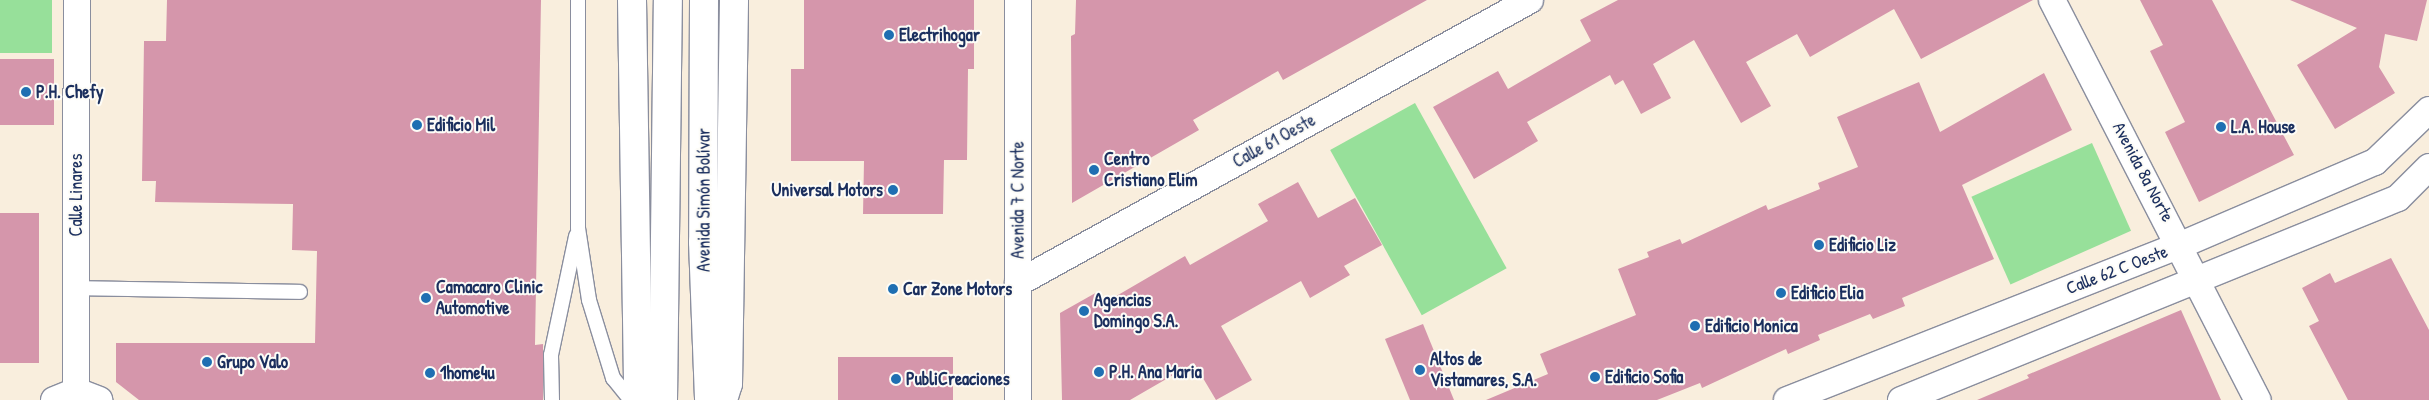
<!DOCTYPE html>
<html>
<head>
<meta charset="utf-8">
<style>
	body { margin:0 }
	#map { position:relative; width:2429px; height:400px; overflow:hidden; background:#f9eedd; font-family:"Patrick Hand",sans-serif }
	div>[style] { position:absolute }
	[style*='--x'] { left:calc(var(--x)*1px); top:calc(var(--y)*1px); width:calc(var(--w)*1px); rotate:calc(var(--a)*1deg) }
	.green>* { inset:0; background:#97e09a; transform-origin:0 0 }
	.building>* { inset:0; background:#d596ab; transform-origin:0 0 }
	.roads { filter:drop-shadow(1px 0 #8a8e9e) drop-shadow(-1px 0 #8a8e9e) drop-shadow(0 1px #8a8e9e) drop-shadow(0 -1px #8a8e9e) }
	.lane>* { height:14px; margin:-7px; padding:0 7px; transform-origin:7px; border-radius:7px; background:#fff }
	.street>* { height:26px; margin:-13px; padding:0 13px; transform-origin:13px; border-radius:13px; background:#fff }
	.primary>* { height:28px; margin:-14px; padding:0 14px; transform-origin:14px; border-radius:14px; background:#fff }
	.dots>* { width:14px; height:14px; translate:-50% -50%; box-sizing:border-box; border:2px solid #fdfcf7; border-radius:50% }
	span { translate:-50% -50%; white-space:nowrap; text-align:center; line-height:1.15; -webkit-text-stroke:4px #fdfcf7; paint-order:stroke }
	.poi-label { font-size:18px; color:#1b2f5e; font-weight:700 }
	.left { translate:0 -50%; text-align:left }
	.right { translate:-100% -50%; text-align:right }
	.street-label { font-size:18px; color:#1b2f5e }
</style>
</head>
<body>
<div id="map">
	<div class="green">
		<i style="left:0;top:0;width:52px;height:53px"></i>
		<i style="left:1415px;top:103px;width:189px;height:97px;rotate:61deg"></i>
		<i style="left:2092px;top:143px;width:96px;height:132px;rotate:66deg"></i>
	</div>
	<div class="building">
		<i style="clip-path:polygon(167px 0,541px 0,535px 345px,543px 344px,543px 400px,139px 400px,116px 382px,116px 343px,315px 343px,317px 251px,292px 250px,293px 204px,155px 202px,156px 181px,142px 181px,144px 41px,166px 41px)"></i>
		<i style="clip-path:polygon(804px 0,974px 0,974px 69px,968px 69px,967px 160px,944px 160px,943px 214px,863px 214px,864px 161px,791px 161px,791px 69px,804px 69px)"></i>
		<i style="clip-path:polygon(1076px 0,1427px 0,1283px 80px,1278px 71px,1193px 120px,1199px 130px,1072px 203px,1071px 36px,1075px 34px)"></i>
		<i style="clip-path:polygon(1618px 0,2033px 0,1921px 59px,1894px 9px,1810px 57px,1797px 34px,1746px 62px,1771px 106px,1741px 123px,1694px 40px,1653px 64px,1671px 98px,1641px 114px,1623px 80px,1615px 85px,1610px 75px,1527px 122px,1538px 141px,1474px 179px,1433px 107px,1498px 71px,1508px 89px,1591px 41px,1580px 20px)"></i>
		<i style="clip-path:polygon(2140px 0,2212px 0,2294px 155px,2199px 202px,2165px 132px,2185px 122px,2150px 51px,2163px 45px)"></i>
		<i style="clip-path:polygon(2290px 0,2427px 0,2417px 41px,2385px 34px,2379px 67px,2395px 93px,2335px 129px,2297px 65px,2357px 28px)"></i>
		<i style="left:0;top:59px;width:54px;height:66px"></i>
		<i style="clip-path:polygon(2044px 73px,2072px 130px,1962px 185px,1994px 259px,1902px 298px,1905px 306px,1873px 319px,1870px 314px,1818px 335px,1820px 340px,1788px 354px,1786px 349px,1702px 388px,1700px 383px,1657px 400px,1486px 400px,1548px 374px,1540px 354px,1636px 315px,1618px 269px,1649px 257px,1647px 252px,1680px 239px,1682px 244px,1766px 205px,1768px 210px,1820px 189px,1818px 183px,1858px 167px,1837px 117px,1919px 82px,1940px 132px)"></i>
		<i style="clip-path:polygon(1298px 182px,1318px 218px,1355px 198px,1382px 245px,1344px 266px,1350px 275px,1310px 298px,1301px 281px,1221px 326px,1252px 380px,1216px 400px,1194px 363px,1130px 400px,1062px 400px,1060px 313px,1099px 291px,1106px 302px,1185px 256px,1190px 265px,1268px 221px,1258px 204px)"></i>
		<i style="left:0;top:213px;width:39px;height:150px"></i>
		<i style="clip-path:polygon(2391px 258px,2429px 330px,2429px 400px,2348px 400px,2309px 326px,2319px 321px,2302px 288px,2330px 273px,2335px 283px)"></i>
		<i style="clip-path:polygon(2181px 310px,2221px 400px,1977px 400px,2029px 378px,2027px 375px)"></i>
		<i style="clip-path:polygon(1423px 324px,1454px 400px,1410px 400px,1385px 339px)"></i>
		<i style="left:953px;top:357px;width:43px;height:115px;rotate:90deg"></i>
	</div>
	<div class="roads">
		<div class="lane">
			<i style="--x:578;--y:0;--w:228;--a:90"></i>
			<i style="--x:578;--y:228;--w:73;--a:81.3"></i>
			<i style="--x:589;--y:300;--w:82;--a:72.9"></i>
			<i style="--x:613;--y:378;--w:28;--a:51"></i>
			<i style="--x:76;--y:288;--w:224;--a:1"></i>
			<i style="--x:552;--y:400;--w:45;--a:-91.3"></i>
			<i style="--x:551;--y:355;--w:122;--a:-78.1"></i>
		</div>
		<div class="street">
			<i style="--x:2052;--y:0;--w:450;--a:62.8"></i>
			<i style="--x:1018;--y:283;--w:585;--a:-28.93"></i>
			<i style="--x:76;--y:391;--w:391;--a:-89.9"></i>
			<i style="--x:54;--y:400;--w:24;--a:-22"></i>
			<i style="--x:76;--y:391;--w:25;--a:21"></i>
			<i style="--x:1018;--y:400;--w:400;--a:-90"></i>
			<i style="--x:1787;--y:400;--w:423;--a:-21.5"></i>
			<i style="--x:2181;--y:245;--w:211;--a:-23.2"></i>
			<i style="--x:2375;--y:162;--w:75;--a:-43.9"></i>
			<i style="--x:1901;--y:400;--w:536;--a:-22.12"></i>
			<i style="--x:2398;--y:198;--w:44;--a:-45"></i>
		</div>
		<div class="primary">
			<i style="--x:632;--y:0;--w:400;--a:89.1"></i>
			<i style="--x:704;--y:0;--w:242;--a:90.2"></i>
			<i style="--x:703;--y:242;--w:158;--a:87.8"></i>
			<i style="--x:663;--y:400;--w:400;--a:-89.3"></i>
			<i style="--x:723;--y:400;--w:17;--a:-73"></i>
			<i style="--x:728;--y:384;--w:384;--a:-89.1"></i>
		</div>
	</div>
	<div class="dots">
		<i style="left:889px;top:35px;background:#1f6fb2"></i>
		<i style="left:26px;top:92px;background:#1f6fb2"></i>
		<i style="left:417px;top:125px;background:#1f6fb2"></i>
		<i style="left:2221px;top:127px;background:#1f6fb2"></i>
		<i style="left:1094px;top:170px;background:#1f6fb2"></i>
		<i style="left:893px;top:190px;background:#1f6fb2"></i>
		<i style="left:1819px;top:245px;background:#1f6fb2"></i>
		<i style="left:893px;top:289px;background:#1f6fb2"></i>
		<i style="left:1781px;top:293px;background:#1f6fb2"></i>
		<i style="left:426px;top:298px;background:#1f6fb2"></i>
		<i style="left:1084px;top:311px;background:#1f6fb2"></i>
		<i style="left:1695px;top:326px;background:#1f6fb2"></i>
		<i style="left:207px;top:362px;background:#1f6fb2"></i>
		<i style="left:1420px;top:370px;background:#1f6fb2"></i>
		<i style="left:1099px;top:372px;background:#1f6fb2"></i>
		<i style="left:430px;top:373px;background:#1f6fb2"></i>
		<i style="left:1595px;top:377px;background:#1f6fb2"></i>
		<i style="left:896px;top:379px;background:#1f6fb2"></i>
	</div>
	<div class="poi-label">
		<span class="left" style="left:899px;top:35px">Electrihogar</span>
		<span class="left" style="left:36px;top:92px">P.H. Chefy</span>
		<span class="left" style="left:427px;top:125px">Edificio Mil</span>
		<span class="left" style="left:2231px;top:127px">L.A. House</span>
		<span class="left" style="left:1104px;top:170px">Centro<br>Cristiano Elim</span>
		<span class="right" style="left:883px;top:190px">Universal Motors</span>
		<span class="left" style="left:1829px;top:245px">Edificio Liz</span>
		<span class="left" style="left:436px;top:298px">Camacaro Clinic<br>Automotive</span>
		<span class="left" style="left:903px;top:289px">Car Zone Motors</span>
		<span class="left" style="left:1791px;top:293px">Edificio Elia</span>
		<span class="left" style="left:1094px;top:311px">Agencias<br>Domingo S.A.</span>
		<span class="left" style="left:1705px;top:326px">Edificio Monica</span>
		<span class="left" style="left:1430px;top:370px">Altos de<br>Vistamares, S.A.</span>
		<span class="left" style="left:217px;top:362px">Grupo Valo</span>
		<span class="left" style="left:1109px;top:372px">P.H. Ana Maria</span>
		<span class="left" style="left:440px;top:373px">1home4u</span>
		<span class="left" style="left:1605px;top:377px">Edificio Sofia</span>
		<span class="left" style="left:906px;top:379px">PubliCreaciones</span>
	</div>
	<div class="street-label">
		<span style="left:1274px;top:141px;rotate:-29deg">Calle 61 Oeste</span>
		<span style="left:2143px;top:172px;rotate:62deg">Avenida 8a Norte</span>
		<span style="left:76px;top:195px;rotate:-90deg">Calle Linares</span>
		<span style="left:704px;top:200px;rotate:-90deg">Avenida Simón Bolívar</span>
		<span style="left:1018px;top:200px;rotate:-90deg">Avenida 7 C Norte</span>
		<span style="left:2117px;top:270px;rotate:-21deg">Calle 62 C Oeste</span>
	</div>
</div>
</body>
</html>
